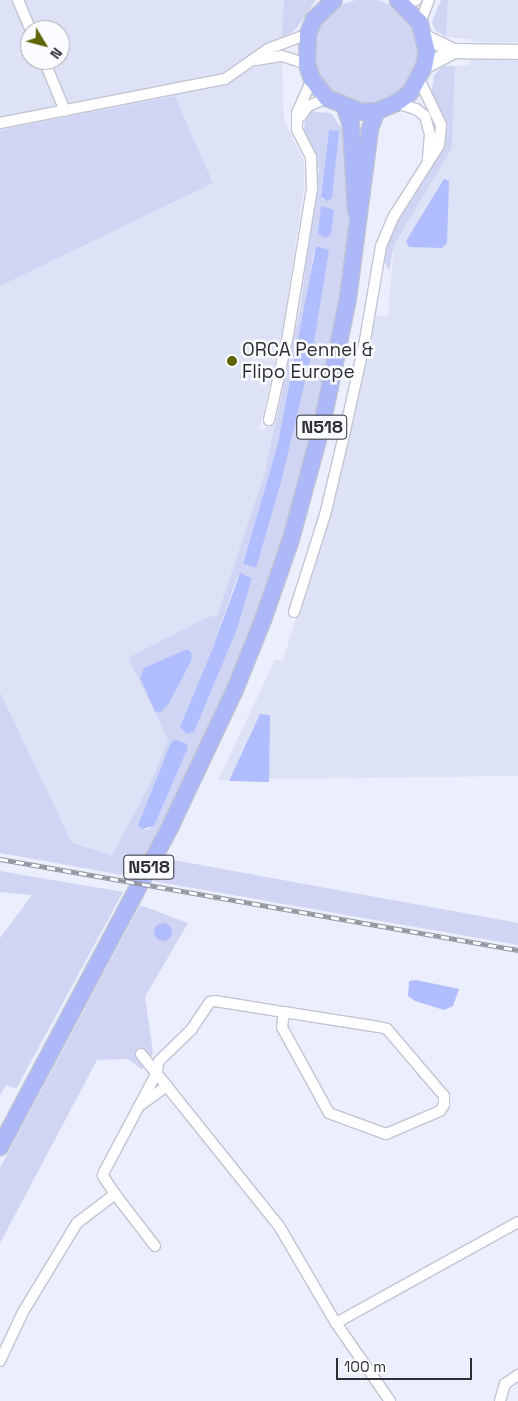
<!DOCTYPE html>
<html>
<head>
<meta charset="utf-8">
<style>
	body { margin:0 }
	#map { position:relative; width:518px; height:1401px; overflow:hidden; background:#ebeefc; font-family:"Space Grotesk",sans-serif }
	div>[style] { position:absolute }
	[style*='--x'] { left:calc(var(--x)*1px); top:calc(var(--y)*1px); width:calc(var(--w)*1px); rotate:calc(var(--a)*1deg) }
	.built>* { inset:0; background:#dde2f7 }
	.green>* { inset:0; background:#cfd5f2 }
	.round { border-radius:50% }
	.water>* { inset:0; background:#b0bdfe }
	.roads { filter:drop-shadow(1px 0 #c1c4d2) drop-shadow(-1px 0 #c1c4d2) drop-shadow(0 1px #c1c4d2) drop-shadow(0 -1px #c1c4d2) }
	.minor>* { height:10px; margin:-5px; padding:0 5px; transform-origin:5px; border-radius:5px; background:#fff }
	.secondary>* { height:14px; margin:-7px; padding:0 7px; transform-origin:7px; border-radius:7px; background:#fff }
	.trunk>* { height:16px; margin:-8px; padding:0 8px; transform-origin:8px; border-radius:8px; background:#acb8f7 }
	.rail>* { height:4.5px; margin-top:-2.25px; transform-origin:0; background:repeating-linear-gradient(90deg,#fbfcff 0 8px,#93959f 0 16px); box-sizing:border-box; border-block:1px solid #93959f }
	.dots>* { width:14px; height:14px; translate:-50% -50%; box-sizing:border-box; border:2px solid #fbfcff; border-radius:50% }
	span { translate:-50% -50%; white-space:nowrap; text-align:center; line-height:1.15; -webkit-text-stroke:5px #fbfcff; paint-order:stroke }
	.shield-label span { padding:1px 4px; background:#fbfcff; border:1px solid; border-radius:4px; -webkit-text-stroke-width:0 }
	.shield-label { font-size:18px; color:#2e2f35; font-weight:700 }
	.poi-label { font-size:19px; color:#2e2f35 }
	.left { translate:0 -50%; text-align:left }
	.north { position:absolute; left:20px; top:20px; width:50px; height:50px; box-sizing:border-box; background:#fbfcff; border:1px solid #a9aaae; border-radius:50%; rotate:127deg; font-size:14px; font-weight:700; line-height:20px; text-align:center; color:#2e2f35 }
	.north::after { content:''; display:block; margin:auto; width:18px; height:22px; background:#5e6504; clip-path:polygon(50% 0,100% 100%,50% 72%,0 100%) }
	.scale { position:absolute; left:336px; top:1358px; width:136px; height:22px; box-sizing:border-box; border:2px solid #2e2f35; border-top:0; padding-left:6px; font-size:15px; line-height:18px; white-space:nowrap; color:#2e2f35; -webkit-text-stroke:4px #fbfcff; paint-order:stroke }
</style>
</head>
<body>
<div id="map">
	<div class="built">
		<i style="clip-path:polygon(evenodd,0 0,284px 0,281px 34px,284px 120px,304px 161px,304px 188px,283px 327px,259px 431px,277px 423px,265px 472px,217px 616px,128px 658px,168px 740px,150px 784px,112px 855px,72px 843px,0 692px,0 286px,213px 183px,175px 96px,0 130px,0 0,30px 30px,60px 30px,60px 60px,30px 60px,30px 30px)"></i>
		<i style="clip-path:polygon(448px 0,518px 0,518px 42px,471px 42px,471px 39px,446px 37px)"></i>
		<i style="clip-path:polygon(470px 60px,518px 60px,518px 776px,218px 780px,275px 660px,283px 660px,342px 466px,376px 316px,388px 316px,394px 245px,452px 148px,455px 66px,469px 65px)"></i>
	</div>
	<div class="green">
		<i class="round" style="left:314px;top:-1px;width:104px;height:104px"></i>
		<i style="clip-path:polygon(284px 0,316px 0,296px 29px,288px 35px,288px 41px,281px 42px)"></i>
		<i style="clip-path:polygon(441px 0,448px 0,446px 37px,435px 30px,432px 22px)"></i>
		<i style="clip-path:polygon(443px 66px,455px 66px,452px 148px,394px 245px,389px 271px,384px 260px,388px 235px,439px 153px,445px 128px,442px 115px,431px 95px,434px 75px)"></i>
		<i style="clip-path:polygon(175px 96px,213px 183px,0 286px,0 130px)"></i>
		<i style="clip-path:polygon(evenodd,312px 108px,315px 112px,331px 113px,340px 126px,345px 126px,351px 235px,327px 375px,297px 493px,270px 580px,236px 669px,170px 813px,134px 877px,0 853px,0 692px,72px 843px,112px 855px,150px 784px,168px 740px,128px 658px,208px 617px,217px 616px,265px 472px,300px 309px,319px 169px,304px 129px,306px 115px,312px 108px,329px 130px,338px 131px,324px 200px,321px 197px,329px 130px,312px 108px,329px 250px,255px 568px,243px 564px,278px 443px,298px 352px,314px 251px,329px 250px,312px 108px,248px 575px,211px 653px,237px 578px,248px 575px,312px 108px,144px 668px,160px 712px,155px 710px,140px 678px,144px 668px,312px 108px,173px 741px,188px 748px,154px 826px,146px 830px,138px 825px,173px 741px)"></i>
		<i style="clip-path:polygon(168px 859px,518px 923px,518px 945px,153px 881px)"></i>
		<i style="clip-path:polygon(0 871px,123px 892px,16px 1089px,6px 1085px,0 1095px,0 938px,32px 895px,0 892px)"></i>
		<i style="clip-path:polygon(140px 905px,188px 923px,145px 997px,153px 1053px,142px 1070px,128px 1059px,97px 1060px,0 1243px,0 1168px)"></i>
	</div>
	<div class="water">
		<i style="clip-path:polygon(329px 130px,339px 131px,332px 197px,328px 201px,321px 197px)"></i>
		<i style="clip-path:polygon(444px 179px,449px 181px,447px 243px,442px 248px,409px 247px,406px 241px)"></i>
		<i style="clip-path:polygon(321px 206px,334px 210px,331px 234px,326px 238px,318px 234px)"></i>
		<i style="clip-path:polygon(316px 246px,329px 250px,313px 348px,282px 478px,256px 568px,243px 564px,278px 443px)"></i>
		<i style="clip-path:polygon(240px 573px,252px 578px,237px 629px,194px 732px,187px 734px,180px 727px,211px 653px)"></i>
		<i style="clip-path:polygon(188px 649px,192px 654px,191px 661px,169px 703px,160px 713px,155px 711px,140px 678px,144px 668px)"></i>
		<i style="clip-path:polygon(260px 714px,270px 715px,269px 782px,229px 781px)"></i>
		<i style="clip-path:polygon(177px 740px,187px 744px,188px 748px,154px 826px,142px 829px,138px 825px,168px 750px,172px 741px)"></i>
		<i class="round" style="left:154px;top:923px;width:18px;height:18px"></i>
		<i style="clip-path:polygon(416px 980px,459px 989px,453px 1006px,444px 1010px,415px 1001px,408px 996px,409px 981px)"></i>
	</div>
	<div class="roads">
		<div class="minor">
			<i style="--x:18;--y:0;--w:33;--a:67"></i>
			<i style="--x:404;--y:4;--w:13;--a:-18"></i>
			<i style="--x:420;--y:23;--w:25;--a:-69"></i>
			<i style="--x:44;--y:60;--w:55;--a:67.6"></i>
			<i style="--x:256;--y:60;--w:26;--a:-9"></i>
			<i style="--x:282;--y:56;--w:26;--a:18"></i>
			<i style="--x:396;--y:103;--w:21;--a:17"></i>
			<i style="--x:416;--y:109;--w:11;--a:38"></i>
			<i style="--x:425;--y:116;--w:20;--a:75"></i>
			<i style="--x:430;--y:135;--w:24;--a:95"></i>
			<i style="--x:301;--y:116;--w:12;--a:-55"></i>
			<i style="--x:308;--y:106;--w:21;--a:-23"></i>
			<i style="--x:0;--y:123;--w:229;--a:-11.1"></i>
			<i style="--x:225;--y:79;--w:52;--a:-34.9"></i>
			<i style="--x:268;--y:49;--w:43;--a:-20.6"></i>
			<i style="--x:269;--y:420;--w:87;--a:-77.4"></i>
			<i style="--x:288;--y:335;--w:149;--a:-80.7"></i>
			<i style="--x:312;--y:188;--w:31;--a:-92"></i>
			<i style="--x:311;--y:157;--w:30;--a:-117"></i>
			<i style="--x:297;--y:130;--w:17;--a:-90"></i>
			<i style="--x:297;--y:113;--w:37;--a:-66"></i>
			<i style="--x:294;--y:612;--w:102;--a:-72.3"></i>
			<i style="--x:325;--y:515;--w:82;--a:-76.6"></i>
			<i style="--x:344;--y:435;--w:97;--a:-77.5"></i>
			<i style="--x:365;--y:340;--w:95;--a:-80.3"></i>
			<i style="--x:381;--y:246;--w:33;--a:-67"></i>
			<i style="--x:394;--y:216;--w:84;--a:-57.6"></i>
			<i style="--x:439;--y:145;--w:20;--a:-84"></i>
			<i style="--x:441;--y:125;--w:51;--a:-115.6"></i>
			<i style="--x:141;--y:1054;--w:221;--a:51.3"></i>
			<i style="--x:279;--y:1226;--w:113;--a:59.6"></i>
			<i style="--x:336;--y:1323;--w:95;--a:55.3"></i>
			<i style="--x:142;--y:1104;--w:31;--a:-36"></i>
			<i style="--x:155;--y:1246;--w:66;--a:-127.6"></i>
			<i style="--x:115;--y:1194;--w:22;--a:-124"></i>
			<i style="--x:103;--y:1176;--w:4;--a:-76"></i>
			<i style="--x:104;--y:1172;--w:111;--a:-62"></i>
			<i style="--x:156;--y:1074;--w:13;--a:-77"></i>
			<i style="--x:159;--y:1061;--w:45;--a:-44.1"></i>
			<i style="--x:191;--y:1030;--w:34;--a:-56"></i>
			<i style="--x:210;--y:1002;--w:5;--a:-11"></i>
			<i style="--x:215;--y:1001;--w:70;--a:9.1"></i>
			<i style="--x:284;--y:1012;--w:96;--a:9"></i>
			<i style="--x:379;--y:1027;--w:8;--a:14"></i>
			<i style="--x:387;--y:1029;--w:88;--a:49.6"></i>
			<i style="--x:444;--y:1096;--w:9;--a:90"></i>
			<i style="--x:444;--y:1105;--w:7;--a:124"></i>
			<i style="--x:440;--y:1111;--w:59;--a:156.9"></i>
			<i style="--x:386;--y:1134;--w:61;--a:-159.8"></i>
			<i style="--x:329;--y:1113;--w:98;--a:-118.7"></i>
			<i style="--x:282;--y:1027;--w:15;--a:-82"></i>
			<i style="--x:336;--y:1323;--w:208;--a:-29"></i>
			<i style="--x:0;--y:1361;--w:54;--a:-64.9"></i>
			<i style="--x:23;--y:1312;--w:104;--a:-58.8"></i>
			<i style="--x:77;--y:1223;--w:48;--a:-37.3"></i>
			<i style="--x:500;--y:1401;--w:18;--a:-74"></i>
			<i style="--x:505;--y:1384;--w:16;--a:-35"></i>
		</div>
		<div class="secondary">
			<i style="--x:425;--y:37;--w:32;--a:26"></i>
			<i style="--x:424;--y:67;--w:34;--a:-28"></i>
			<i style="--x:454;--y:51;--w:64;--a:0.9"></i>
		</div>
		<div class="trunk">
			<i style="--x:334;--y:0;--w:28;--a:136"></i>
			<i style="--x:314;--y:19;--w:16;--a:112"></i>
			<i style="--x:308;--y:34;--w:30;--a:92"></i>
			<i style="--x:307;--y:64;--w:16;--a:72"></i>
			<i style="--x:312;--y:79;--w:24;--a:52"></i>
			<i style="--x:327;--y:98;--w:37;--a:22"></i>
			<i style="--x:361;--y:112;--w:16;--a:-4"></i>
			<i style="--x:377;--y:111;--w:21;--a:-23"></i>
			<i style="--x:396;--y:103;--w:17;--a:-36"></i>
			<i style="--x:410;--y:93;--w:30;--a:-62"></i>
			<i style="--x:424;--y:67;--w:15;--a:-79"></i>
			<i style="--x:427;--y:52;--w:30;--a:-104"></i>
			<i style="--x:420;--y:23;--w:32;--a:-134"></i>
			<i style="--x:345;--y:107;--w:19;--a:72"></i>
			<i style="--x:351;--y:125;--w:86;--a:86.7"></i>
			<i style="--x:0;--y:1147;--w:365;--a:-62"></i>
			<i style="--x:171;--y:825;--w:147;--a:-64.7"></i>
			<i style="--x:234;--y:692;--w:78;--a:-68.1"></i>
			<i style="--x:263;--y:620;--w:86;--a:-70.9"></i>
			<i style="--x:291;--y:539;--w:118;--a:-74.8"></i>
			<i style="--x:322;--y:425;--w:130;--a:-78.4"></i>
			<i style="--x:348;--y:298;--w:171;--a:-82.6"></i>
			<i style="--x:370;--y:128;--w:18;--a:-68"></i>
		</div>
	</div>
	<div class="rail">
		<i style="--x:0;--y:859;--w:526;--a:9.96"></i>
	</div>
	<div class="dots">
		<i style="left:232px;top:361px;background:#5e6504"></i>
	</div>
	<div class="shield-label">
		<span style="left:322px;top:427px">N518</span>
		<span style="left:149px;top:867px">N518</span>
	</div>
	<div class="poi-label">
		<span class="left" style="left:242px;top:361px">ORCA Pennel &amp;<br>Flipo Europe</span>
	</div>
	<div class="north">N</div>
	<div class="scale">100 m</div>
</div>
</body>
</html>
